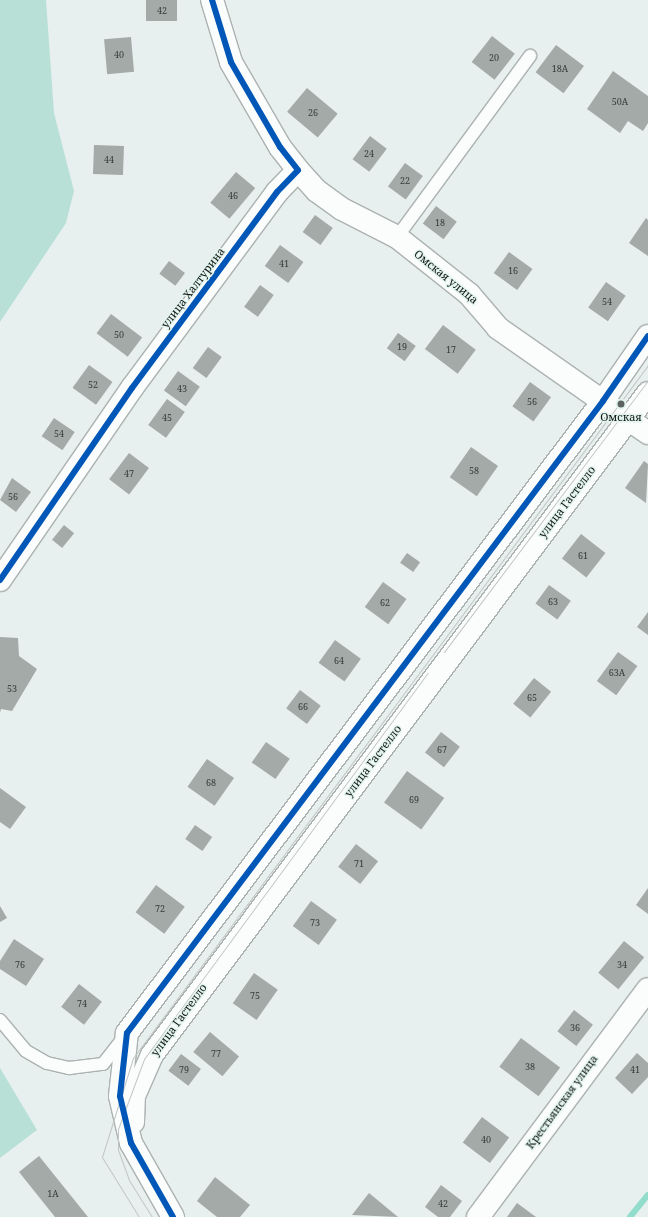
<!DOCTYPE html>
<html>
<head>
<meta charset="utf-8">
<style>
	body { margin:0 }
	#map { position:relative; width:648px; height:1217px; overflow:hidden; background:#e7f0ee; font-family:"Noto Serif",serif }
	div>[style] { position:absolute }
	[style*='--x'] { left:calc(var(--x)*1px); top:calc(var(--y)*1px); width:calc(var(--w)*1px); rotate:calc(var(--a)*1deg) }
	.green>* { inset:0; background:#b9e0d6 }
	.stream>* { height:6px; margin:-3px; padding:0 3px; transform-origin:3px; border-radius:3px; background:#91dcca }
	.building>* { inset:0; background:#a3aaa8; transform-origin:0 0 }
	.roads { filter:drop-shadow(1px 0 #abb2b0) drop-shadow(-1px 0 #abb2b0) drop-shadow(0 1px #abb2b0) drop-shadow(0 -1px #abb2b0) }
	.service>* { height:12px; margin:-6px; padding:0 6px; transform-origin:6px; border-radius:6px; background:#fbfdfc }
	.minor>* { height:22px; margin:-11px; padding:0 11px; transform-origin:11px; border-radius:11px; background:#fbfdfc }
	.tertiary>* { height:22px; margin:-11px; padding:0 11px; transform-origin:11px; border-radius:11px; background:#fbfdfc }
	.tram>* { height:1px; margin:-0.5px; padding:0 0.5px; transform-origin:0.5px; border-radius:0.5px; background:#c2c6c4 }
	.cycleway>* { height:6px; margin:-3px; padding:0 3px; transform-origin:3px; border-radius:3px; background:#0057b8 }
	.dots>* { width:11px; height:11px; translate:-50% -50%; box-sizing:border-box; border:2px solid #e3f4ef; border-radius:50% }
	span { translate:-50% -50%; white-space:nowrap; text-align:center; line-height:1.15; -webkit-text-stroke:3px #e3f4ef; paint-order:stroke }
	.number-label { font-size:9px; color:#353b39 }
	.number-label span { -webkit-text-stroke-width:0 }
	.street-label { font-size:11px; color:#101614 }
	.poi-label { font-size:11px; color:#101614 }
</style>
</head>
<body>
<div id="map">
	<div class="green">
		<i style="clip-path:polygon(0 0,46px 0,54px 113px,74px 191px,66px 223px,0 322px)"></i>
		<i style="clip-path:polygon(0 1068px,37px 1130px,0 1158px)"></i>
	</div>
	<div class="stream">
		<i style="--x:630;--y:1217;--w:28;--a:-51"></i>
	</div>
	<div class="building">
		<i style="left:146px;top:0;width:31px;height:21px"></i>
		<i style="left:492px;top:36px;width:29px;height:33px;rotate:38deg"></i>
		<i style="left:131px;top:37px;width:35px;height:27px;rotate:85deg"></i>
		<i style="left:556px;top:45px;width:35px;height:34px;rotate:37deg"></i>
		<i style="clip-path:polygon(613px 71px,648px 96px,648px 123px,643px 131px,628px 121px,620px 133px,587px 109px)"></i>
		<i style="left:307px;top:88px;width:40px;height:31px;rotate:40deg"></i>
		<i style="left:370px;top:136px;width:21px;height:29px;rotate:37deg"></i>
		<i style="left:94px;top:145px;width:30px;height:29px;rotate:2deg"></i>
		<i style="left:405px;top:163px;width:22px;height:29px;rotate:36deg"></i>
		<i style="left:236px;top:172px;width:25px;height:40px;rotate:40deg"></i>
		<i style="left:436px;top:206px;width:26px;height:22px;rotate:37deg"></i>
		<i style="left:315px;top:215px;width:22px;height:21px;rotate:36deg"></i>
		<i style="clip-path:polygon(646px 218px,648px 220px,648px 256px,629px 243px)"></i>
		<i style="left:280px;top:245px;width:29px;height:26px;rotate:36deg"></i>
		<i style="left:509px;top:252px;width:29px;height:26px;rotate:36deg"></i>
		<i style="left:169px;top:261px;width:20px;height:16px;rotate:37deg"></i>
		<i style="left:606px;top:282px;width:24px;height:31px;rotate:35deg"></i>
		<i style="left:260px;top:285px;width:17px;height:27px;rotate:36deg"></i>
		<i style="left:111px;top:314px;width:39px;height:24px;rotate:37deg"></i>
		<i style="left:443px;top:325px;width:41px;height:30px;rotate:37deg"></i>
		<i style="left:398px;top:333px;width:22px;height:19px;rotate:36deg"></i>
		<i style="left:208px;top:347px;width:17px;height:26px;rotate:36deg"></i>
		<i style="left:89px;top:365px;width:29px;height:28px;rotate:36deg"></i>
		<i style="left:178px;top:371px;width:27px;height:24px;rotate:36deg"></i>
		<i style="left:530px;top:382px;width:26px;height:30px;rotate:36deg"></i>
		<i style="left:167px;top:399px;width:22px;height:32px;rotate:36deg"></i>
		<i style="left:54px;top:418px;width:25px;height:22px;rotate:34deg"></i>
		<i style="left:471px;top:447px;width:33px;height:37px;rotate:35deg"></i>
		<i style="left:129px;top:453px;width:25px;height:33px;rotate:37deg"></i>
		<i style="clip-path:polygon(644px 461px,648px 464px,646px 503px,625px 488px)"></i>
		<i style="clip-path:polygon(12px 478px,31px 492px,16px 512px,0 500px)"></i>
		<i style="left:64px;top:525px;width:13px;height:19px;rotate:39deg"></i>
		<i style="left:581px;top:534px;width:31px;height:31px;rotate:38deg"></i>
		<i style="left:407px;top:553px;width:16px;height:12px;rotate:35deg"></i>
		<i style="left:383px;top:582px;width:29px;height:31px;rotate:36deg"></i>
		<i style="left:549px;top:585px;width:27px;height:23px;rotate:36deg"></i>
		<i style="clip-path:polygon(648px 612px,648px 635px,637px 627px)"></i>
		<i style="clip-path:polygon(0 637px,18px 638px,19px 656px,37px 669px,12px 711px,1px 709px,0 713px)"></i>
		<i style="left:335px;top:640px;width:32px;height:28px;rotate:36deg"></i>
		<i style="left:618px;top:652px;width:24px;height:36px;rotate:36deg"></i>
		<i style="left:534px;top:678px;width:22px;height:33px;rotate:39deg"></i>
		<i style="left:300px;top:690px;width:26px;height:23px;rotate:37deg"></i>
		<i style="left:441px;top:732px;width:24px;height:26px;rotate:38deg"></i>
		<i style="left:266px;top:742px;width:29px;height:25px;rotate:35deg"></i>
		<i style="left:207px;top:759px;width:33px;height:34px;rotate:35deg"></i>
		<i style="left:407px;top:771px;width:46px;height:39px;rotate:36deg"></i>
		<i style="clip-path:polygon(0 788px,26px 807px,10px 829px,0 822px)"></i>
		<i style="left:195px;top:825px;width:21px;height:17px;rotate:35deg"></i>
		<i style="left:356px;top:844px;width:28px;height:29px;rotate:38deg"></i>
		<i style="left:156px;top:885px;width:36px;height:34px;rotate:37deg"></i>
		<i style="clip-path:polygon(648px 888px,648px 914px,636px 905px)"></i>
		<i style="left:311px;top:901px;width:32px;height:31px;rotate:36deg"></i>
		<i style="clip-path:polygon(0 906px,7px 918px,0 922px)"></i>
		<i style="clip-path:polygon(14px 939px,44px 959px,26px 986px,0 969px,0 961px)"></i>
		<i style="left:624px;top:941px;width:26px;height:41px;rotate:39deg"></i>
		<i style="left:254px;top:973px;width:29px;height:37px;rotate:35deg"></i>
		<i style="left:79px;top:984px;width:29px;height:29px;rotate:38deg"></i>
		<i style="left:574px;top:1010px;width:24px;height:27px;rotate:38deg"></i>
		<i style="left:210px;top:1032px;width:38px;height:26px;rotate:40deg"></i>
		<i style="left:521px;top:1038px;width:49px;height:36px;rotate:37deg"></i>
		<i style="clip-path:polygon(637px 1053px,648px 1063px,648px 1077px,632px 1094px,615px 1078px)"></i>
		<i style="left:181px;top:1054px;width:25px;height:21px;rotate:37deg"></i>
		<i style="left:482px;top:1117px;width:34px;height:32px;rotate:37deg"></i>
		<i style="clip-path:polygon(39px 1156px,88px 1217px,55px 1217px,19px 1172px)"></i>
		<i style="clip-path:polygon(215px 1177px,250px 1205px,240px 1217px,217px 1217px,197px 1201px)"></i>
		<i style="clip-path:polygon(441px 1185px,462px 1201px,450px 1217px,438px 1217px,425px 1207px)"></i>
		<i style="clip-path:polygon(369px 1193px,398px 1217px,352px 1215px)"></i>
		<i style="clip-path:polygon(517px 1203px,536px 1217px,507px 1217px)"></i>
	</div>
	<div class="roads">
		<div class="service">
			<i style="--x:397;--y:237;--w:225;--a:-53.7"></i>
			<i style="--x:0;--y:1020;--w:40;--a:50"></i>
			<i style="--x:26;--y:1051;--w:24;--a:30"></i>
			<i style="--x:47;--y:1063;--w:23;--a:13"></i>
			<i style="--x:69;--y:1068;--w:34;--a:-7"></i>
			<i style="--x:103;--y:1064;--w:34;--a:-52"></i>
		</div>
		<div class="minor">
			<i style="--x:298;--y:170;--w:28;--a:48"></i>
			<i style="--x:317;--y:191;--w:31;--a:36"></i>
			<i style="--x:342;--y:209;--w:62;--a:27"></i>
			<i style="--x:397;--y:237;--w:92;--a:38.4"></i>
			<i style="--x:469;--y:294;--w:45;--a:49.5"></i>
			<i style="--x:498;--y:328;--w:183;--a:35"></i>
			<i style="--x:0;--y:580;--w:233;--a:-55.5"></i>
			<i style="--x:132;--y:388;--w:244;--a:-53.5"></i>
			<i style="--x:277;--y:192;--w:30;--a:-46"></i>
			<i style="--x:298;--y:170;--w:29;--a:-128"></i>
			<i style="--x:280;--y:147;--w:98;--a:-120"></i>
			<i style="--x:231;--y:62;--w:65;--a:-107"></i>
			<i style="--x:478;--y:1217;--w:284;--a:-53.3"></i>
		</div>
		<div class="tertiary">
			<i style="--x:133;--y:1122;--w:26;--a:-88"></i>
			<i style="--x:134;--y:1096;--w:45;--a:-66.3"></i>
			<i style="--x:152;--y:1055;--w:827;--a:-53.16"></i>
			<i style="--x:173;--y:1217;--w:85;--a:-119.6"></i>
			<i style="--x:131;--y:1143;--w:48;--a:-103.2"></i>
			<i style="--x:120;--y:1096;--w:63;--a:-83.7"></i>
			<i style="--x:127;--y:1033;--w:791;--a:-53.01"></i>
			<i style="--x:603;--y:401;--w:79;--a:-55.3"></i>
		</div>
	</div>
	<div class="tram">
		<i style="--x:444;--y:652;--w:340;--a:-53.1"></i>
		<i style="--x:139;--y:1217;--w:70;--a:-121.7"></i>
		<i style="--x:102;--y:1157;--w:104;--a:-72.6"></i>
		<i style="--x:133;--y:1058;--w:863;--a:-53.38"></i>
		<i style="--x:152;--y:1217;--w:44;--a:-121.9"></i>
		<i style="--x:129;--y:1180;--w:33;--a:-110"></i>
		<i style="--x:118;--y:1149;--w:20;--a:-90"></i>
		<i style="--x:118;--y:1129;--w:75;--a:-69.6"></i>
		<i style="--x:144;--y:1059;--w:479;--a:-53.7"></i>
	</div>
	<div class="cycleway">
		<i style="--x:0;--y:580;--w:233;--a:-55.5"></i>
		<i style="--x:132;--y:388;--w:244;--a:-53.5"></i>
		<i style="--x:277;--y:192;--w:30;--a:-46"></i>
		<i style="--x:298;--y:170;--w:29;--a:-128"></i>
		<i style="--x:280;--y:147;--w:98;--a:-120"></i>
		<i style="--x:231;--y:62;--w:65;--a:-107"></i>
		<i style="--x:173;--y:1217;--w:85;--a:-119.6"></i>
		<i style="--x:131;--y:1143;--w:48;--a:-103.2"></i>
		<i style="--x:120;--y:1096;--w:63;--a:-83.7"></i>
		<i style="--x:127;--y:1033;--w:791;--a:-53.01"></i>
		<i style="--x:603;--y:401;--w:79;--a:-55.3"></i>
	</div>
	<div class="dots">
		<i style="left:621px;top:404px;background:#5b6260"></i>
	</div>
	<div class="number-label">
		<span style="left:162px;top:11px">42</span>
		<span style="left:119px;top:55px">40</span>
		<span style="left:494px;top:58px">20</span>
		<span style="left:560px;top:69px">18А</span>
		<span style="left:620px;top:102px">50А</span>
		<span style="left:313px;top:113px">26</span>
		<span style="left:369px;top:154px">24</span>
		<span style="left:109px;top:160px">44</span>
		<span style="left:405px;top:181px">22</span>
		<span style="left:233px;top:196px">46</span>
		<span style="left:440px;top:223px">18</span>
		<span style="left:284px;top:264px">41</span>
		<span style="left:513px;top:271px">16</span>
		<span style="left:607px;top:302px">54</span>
		<span style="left:119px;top:335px">50</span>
		<span style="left:402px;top:347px">19</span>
		<span style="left:451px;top:350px">17</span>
		<span style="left:93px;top:385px">52</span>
		<span style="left:182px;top:389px">43</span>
		<span style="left:532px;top:402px">56</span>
		<span style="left:167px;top:418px">45</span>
		<span style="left:59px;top:434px">54</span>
		<span style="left:474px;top:471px">58</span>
		<span style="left:129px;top:474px">47</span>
		<span style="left:13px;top:497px">56</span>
		<span style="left:583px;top:556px">61</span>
		<span style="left:553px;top:602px">63</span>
		<span style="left:385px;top:603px">62</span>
		<span style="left:339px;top:661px">64</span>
		<span style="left:617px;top:673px">63А</span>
		<span style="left:12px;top:689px">53</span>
		<span style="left:532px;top:698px">65</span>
		<span style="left:303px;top:707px">66</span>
		<span style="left:442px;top:750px">67</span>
		<span style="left:211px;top:783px">68</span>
		<span style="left:414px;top:800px">69</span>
		<span style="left:359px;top:864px">71</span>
		<span style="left:160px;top:909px">72</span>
		<span style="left:315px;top:923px">73</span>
		<span style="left:20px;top:965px">76</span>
		<span style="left:622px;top:965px">34</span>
		<span style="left:255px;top:996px">75</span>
		<span style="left:82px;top:1004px">74</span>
		<span style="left:575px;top:1028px">36</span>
		<span style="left:216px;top:1054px">77</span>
		<span style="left:530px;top:1067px">38</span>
		<span style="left:184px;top:1070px">79</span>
		<span style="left:635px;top:1070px">41</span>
		<span style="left:486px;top:1140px">40</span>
		<span style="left:53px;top:1194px">1А</span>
		<span style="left:443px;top:1204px">42</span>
	</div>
	<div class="street-label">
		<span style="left:446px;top:277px;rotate:39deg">Омская улица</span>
		<span style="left:193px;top:288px;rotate:-53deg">улица Халтурина</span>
		<span style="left:567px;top:502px;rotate:-53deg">улица Гастелло</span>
		<span style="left:373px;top:761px;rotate:-53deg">улица Гастелло</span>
		<span style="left:179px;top:1020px;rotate:-54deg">улица Гастелло</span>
		<span style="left:562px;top:1102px;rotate:-54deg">Крестьянская улица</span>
	</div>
	<div class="poi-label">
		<span style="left:621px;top:417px">Омская</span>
	</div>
</div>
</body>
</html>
